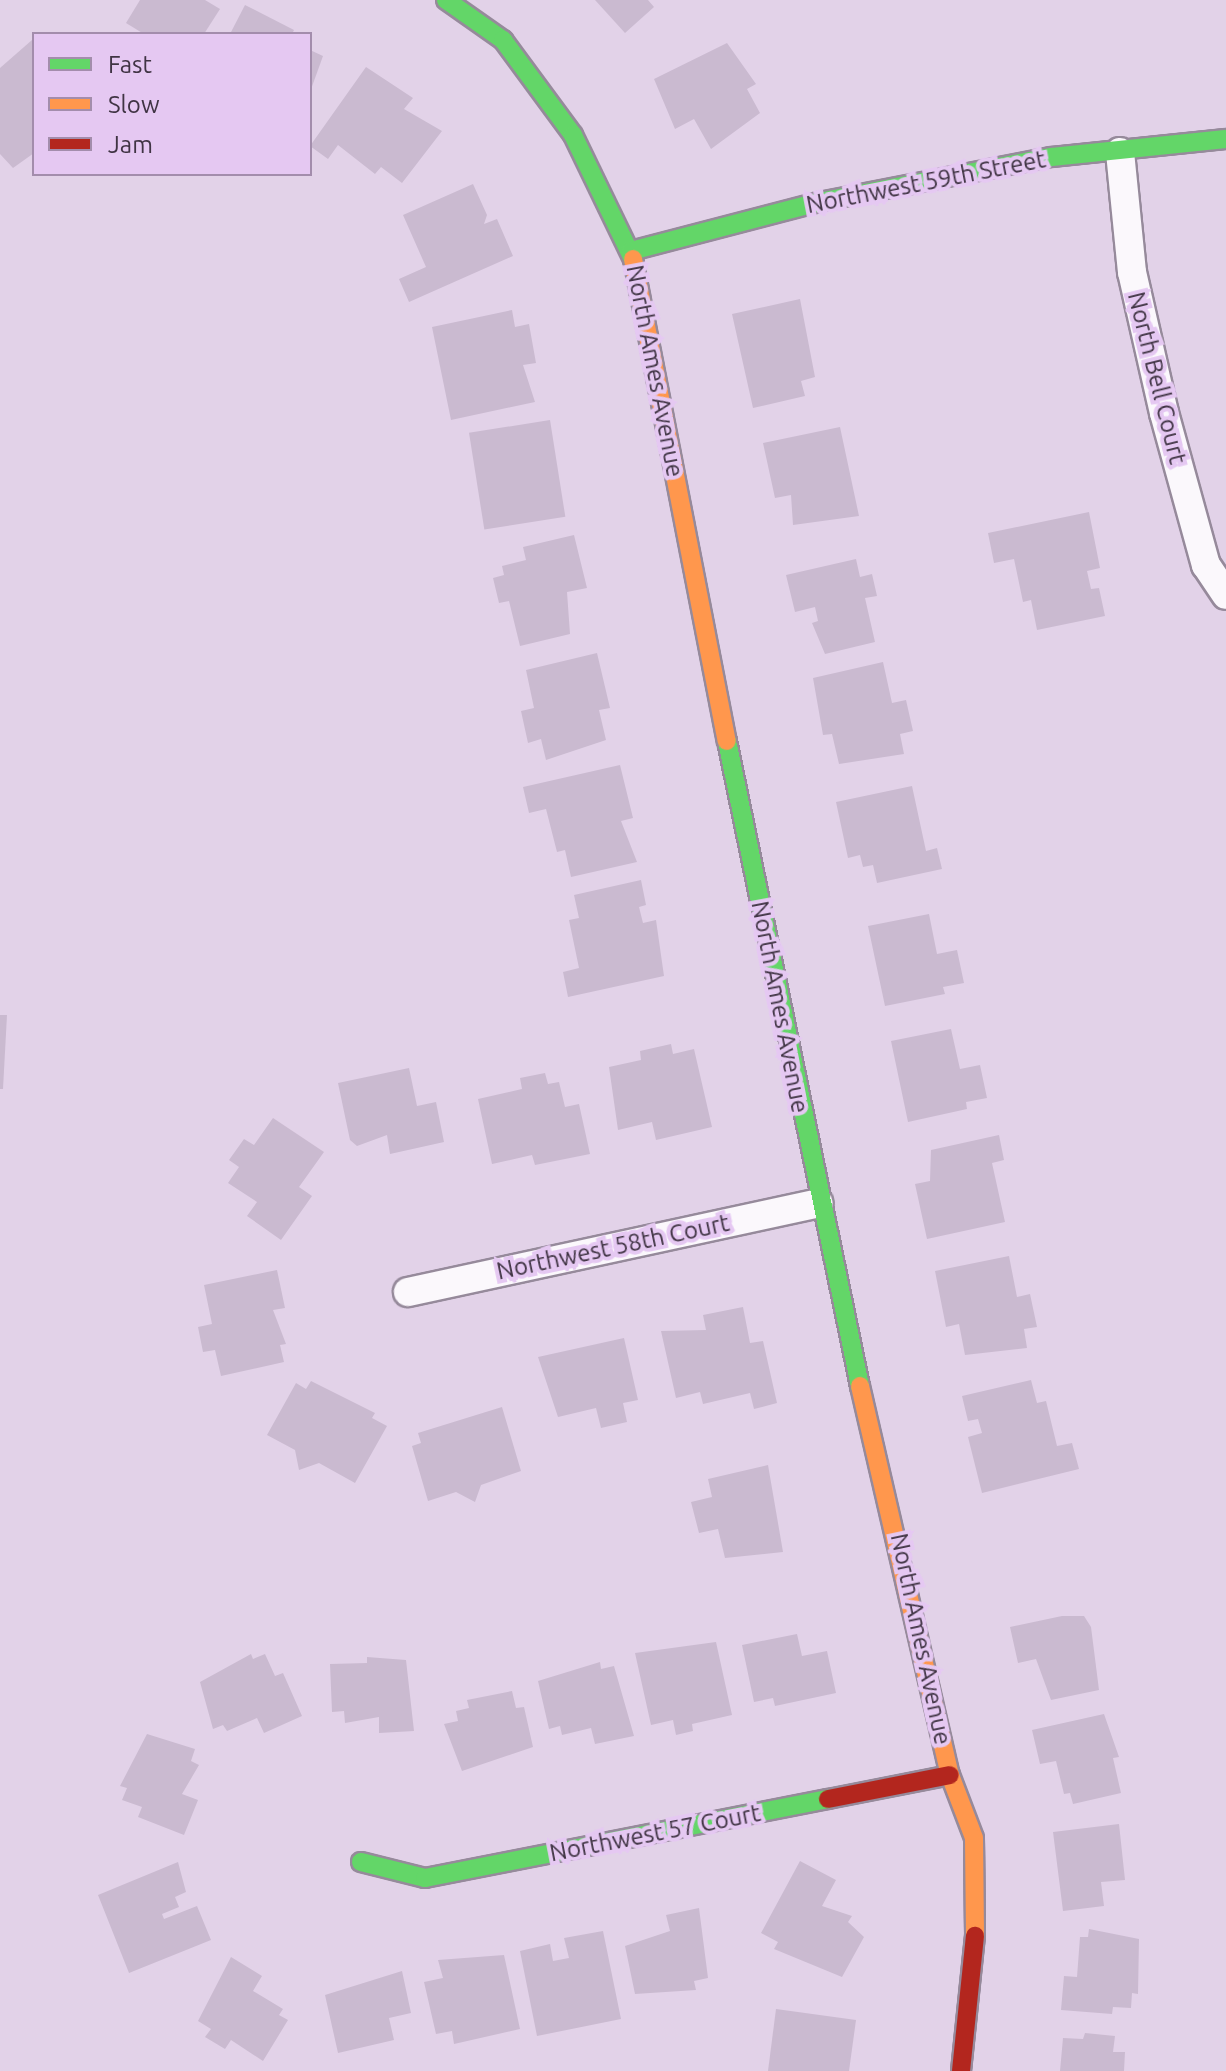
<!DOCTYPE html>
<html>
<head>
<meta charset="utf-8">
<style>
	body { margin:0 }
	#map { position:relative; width:1226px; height:2071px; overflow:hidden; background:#e2d2e8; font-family:Ubuntu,sans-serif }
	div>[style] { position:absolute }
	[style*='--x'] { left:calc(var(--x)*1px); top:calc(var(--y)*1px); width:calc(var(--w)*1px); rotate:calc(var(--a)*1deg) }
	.building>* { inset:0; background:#cabad0; transform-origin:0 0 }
	.roads { filter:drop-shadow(2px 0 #968a9b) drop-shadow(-2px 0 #968a9b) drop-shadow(0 2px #968a9b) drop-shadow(0 -2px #968a9b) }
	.street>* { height:28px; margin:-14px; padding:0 14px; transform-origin:14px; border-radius:14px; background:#fbf8fc }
	.fast>* { height:18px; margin:-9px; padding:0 9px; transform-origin:9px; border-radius:9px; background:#63d668 }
	.slow>* { height:18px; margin:-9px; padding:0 9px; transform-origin:9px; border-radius:9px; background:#ff974d }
	.jam>* { height:18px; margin:-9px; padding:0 9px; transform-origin:9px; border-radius:9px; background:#b3261e }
	span { translate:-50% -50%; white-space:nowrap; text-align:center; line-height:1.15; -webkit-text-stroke:8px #e5c8f2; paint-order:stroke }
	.street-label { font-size:24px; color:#403444 }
	.legend { position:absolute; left:32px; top:32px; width:280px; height:144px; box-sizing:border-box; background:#e5c8f2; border:2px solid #a38dac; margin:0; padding:10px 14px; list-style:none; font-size:24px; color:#403444 }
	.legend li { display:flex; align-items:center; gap:16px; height:40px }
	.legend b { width:40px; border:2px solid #a38dac }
</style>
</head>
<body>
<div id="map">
	<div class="building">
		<i style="clip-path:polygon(140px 0,205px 0,220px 9px,204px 34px,144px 34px,126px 23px)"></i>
		<i style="clip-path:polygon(595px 0,648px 0,654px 7px,625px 33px)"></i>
		<i style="clip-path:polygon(245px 5px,294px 30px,292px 34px,230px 34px)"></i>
		<i style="clip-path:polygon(32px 40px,34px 153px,13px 168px,0 154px,0 68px)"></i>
		<i style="clip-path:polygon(727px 43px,756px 84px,747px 89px,760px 113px,711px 149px,694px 119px,675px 129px,654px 79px)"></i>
		<i style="clip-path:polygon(310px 50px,323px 56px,310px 92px)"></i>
		<i style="clip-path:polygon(366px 67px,413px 98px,404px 109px,442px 131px,402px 183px,381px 167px,375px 174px,338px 145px,328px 159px,310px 146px)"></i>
		<i style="clip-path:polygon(473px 184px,487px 215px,484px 224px,497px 219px,513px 256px,409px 302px,399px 279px,426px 267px,403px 215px)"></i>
		<i style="clip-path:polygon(800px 299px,815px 377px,801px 381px,805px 396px,753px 408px,732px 314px)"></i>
		<i style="clip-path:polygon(512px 310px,515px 327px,529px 324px,536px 363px,523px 365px,535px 402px,451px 420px,432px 327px)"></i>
		<i style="left:550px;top:420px;width:98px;height:82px;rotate:81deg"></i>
		<i style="clip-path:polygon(840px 427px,859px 516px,793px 525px,791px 495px,775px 498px,763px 443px)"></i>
		<i style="clip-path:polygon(1089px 512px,1100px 568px,1087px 571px,1091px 589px,1099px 588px,1105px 616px,1037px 630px,1031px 600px,1023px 602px,1014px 559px,994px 563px,988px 533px)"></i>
		<i style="clip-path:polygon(574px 535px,587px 588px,567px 592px,570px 634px,520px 646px,509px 601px,499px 603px,493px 578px,504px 575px,502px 566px,526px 560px,523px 547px)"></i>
		<i style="clip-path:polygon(856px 559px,860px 577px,872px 574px,877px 596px,865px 598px,875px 642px,825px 654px,812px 623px,818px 621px,815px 607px,795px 612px,786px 575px)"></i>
		<i style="clip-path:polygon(597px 653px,610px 708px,599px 710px,606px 740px,546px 760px,541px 739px,528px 743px,521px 711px,534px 708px,526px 670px)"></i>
		<i style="clip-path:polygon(883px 662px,892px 703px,906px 700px,913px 731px,900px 734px,904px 754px,839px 764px,832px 734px,823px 735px,813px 678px)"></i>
		<i style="clip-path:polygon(620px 765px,633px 818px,621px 821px,637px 862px,571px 877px,565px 850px,557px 852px,546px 809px,529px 813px,523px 787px)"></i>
		<i style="clip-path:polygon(912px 786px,926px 851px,937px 848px,942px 869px,877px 883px,873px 865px,863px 867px,860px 855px,848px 858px,836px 802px)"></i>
		<i style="clip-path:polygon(641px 880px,646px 905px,639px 907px,643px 923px,656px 920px,664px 976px,568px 997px,563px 972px,579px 968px,569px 920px,579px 918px,574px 895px)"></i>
		<i style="clip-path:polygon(929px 914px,937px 954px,957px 950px,964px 983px,943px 987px,945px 994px,885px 1006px,868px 926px)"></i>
		<i style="clip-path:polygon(0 1015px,7px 1015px,3px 1089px,0 1089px)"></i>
		<i style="clip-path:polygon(951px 1029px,960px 1069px,980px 1065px,987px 1098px,966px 1102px,967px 1109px,908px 1122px,891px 1041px)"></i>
		<i style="clip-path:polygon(671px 1044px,673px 1054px,694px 1049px,712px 1127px,656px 1140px,652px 1122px,618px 1130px,609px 1067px,641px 1060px,640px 1051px)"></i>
		<i style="clip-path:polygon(409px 1068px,417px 1106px,436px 1102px,444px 1142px,390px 1154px,387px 1135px,357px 1146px,350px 1140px,338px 1083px)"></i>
		<i style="clip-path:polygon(545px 1073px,548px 1084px,559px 1082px,565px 1107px,579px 1104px,590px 1154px,535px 1165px,532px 1155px,492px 1164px,478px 1099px,522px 1089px,520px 1078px)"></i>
		<i style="clip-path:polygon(273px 1118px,324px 1152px,299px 1187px,312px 1196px,281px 1240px,247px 1216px,257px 1202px,228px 1183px,239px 1167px,229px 1160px,244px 1139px,254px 1145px)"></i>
		<i style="clip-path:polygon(999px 1135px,1004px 1160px,992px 1163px,1005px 1222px,927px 1239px,915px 1184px,930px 1181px,931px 1150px)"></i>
		<i style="clip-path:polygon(1009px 1256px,1017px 1297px,1030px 1294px,1037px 1327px,1024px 1329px,1027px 1348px,965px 1355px,959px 1324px,946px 1327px,935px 1271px)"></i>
		<i style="clip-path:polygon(277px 1270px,285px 1308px,273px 1310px,286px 1344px,280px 1345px,284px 1362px,221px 1376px,215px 1350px,203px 1352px,198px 1327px,212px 1324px,204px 1285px)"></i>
		<i style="clip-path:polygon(743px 1307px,750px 1343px,763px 1341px,777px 1403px,754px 1409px,750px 1393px,703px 1404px,700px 1392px,676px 1398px,661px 1331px,706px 1330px,703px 1315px)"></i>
		<i style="clip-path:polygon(624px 1338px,638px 1400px,623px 1403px,627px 1422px,601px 1428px,596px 1408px,558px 1417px,538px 1357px)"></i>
		<i style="clip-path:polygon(1031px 1380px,1037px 1403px,1046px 1401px,1057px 1446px,1072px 1443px,1079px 1469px,982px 1493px,968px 1437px,982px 1433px,978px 1419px,968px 1421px,962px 1396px)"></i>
		<i style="clip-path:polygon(311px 1381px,375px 1413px,372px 1418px,387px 1426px,355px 1483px,319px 1463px,299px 1470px,295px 1450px,267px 1435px,296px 1383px,306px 1389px)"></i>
		<i style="clip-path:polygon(502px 1407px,521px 1471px,481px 1485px,475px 1502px,456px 1492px,428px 1501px,412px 1446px,421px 1443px,418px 1433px)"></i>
		<i style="clip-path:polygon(768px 1465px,783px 1552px,725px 1558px,718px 1529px,699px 1533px,691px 1502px,712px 1497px,708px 1479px)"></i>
		<i style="clip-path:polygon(1062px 1616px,1084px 1616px,1091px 1627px,1099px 1690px,1051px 1700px,1036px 1659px,1018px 1663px,1010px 1627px)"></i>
		<i style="clip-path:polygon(797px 1634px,802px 1656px,827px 1651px,836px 1693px,775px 1706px,773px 1698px,754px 1702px,742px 1645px)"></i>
		<i style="clip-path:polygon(716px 1642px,732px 1715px,692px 1724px,693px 1731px,676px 1735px,673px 1720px,651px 1725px,635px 1653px)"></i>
		<i style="clip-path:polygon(251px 1654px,253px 1659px,265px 1654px,275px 1676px,283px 1673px,302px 1716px,264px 1733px,257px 1718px,227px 1731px,223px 1725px,213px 1729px,200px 1682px)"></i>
		<i style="clip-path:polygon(367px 1657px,406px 1660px,414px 1731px,379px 1733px,379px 1717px,345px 1723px,344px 1711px,332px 1712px,330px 1664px,367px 1663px)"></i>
		<i style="clip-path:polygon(600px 1662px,601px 1669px,614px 1666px,634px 1736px,595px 1744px,591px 1728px,562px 1735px,560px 1726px,549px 1729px,538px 1681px)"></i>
		<i style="clip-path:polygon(512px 1691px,516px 1708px,524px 1707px,533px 1747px,462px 1771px,444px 1724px,458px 1721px,456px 1711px,469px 1708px,467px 1700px)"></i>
		<i style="clip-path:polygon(1104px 1714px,1119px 1757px,1113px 1758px,1121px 1793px,1073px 1804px,1070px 1793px,1064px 1794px,1056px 1761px,1040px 1764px,1032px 1730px)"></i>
		<i style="clip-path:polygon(147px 1734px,195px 1749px,191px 1761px,199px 1765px,182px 1794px,198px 1800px,184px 1835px,138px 1817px,142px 1807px,122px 1800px,127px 1788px,120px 1786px)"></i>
		<i style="clip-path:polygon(1119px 1824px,1125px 1880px,1101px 1882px,1104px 1906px,1063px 1911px,1053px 1832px)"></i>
		<i style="clip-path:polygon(800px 1861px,836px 1880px,822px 1906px,852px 1916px,848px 1922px,864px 1937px,842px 1977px,774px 1949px,778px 1942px,761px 1933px)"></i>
		<i style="clip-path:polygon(178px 1862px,186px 1892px,175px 1897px,179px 1907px,162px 1914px,164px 1919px,197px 1906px,211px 1940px,129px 1973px,98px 1895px)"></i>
		<i style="clip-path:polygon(699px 1908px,708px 1978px,694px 1981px,696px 1990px,635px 1994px,625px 1946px,670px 1931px,666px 1915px)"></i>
		<i style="clip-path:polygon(1089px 1929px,1139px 1939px,1138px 1994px,1132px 1993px,1131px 2008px,1113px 2007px,1112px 2014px,1061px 2010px,1064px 1976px,1077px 1977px,1080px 1937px,1088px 1937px)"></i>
		<i style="clip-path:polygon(603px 1931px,621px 2019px,537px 2036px,520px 1951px,550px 1944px,553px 1961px,569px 1958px,564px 1938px)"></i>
		<i style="clip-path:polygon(504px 1955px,520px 2029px,454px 2044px,452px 2031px,436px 2034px,424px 1982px,443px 1978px,438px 1960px)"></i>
		<i style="clip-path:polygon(231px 1957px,262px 1976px,253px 1991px,283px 2009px,279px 2015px,288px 2020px,263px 2061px,231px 2040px,225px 2049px,205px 2037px,211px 2029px,198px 2021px)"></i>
		<i style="clip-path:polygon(402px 1971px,411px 2013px,389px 2018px,394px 2040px,338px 2053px,325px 1995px)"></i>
		<i style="clip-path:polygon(776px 2009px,856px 2020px,849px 2071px,768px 2071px)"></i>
		<i style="clip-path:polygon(1085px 2033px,1115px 2036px,1113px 2052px,1125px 2052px,1124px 2071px,1060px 2071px,1063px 2038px,1083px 2039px)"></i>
	</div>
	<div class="roads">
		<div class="street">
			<i style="--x:1120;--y:152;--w:121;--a:84.3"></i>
			<i style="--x:1132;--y:272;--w:145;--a:77.2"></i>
			<i style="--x:1164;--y:413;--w:158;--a:74.6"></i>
			<i style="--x:1206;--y:565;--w:36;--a:56"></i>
			<i style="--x:408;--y:1292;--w:420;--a:-12.2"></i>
		</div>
		<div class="fast">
			<i style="--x:446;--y:0;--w:70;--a:35.1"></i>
			<i style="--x:503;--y:40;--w:118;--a:53.6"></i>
			<i style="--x:573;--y:135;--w:138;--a:64.2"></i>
			<i style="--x:631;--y:251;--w:194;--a:-14.6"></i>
			<i style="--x:819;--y:202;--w:236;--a:-11"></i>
			<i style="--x:1051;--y:157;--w:176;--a:-5.9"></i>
			<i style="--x:727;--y:741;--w:659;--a:78.35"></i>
			<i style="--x:361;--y:1862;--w:66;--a:14"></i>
			<i style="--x:425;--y:1878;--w:411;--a:-11.1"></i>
		</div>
		<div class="slow">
			<i style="--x:633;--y:259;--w:491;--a:79"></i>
			<i style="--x:860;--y:1386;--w:399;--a:77"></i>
			<i style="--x:950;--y:1775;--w:67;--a:69.1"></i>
			<i style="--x:974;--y:1838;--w:98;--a:89.4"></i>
		</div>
		<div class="jam">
			<i style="--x:828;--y:1799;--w:124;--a:-11.1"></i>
			<i style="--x:961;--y:2071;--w:136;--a:-84.1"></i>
		</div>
	</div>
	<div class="street-label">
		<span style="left:926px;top:182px;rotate:-11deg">Northwest 59th Street</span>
		<span style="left:655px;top:371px;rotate:79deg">North Ames Avenue</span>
		<span style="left:1157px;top:378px;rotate:76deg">North Bell Court</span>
		<span style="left:780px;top:1007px;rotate:79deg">North Ames Avenue</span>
		<span style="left:613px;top:1247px;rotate:-12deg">Northwest 58th Court</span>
		<span style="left:921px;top:1639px;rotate:78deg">North Ames Avenue</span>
		<span style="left:655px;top:1833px;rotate:-11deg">Northwest 57 Court</span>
	</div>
	<ul class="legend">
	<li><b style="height:10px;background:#63d668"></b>Fast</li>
	<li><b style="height:10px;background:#ff974d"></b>Slow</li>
	<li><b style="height:10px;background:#b3261e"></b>Jam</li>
	</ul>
</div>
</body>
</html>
